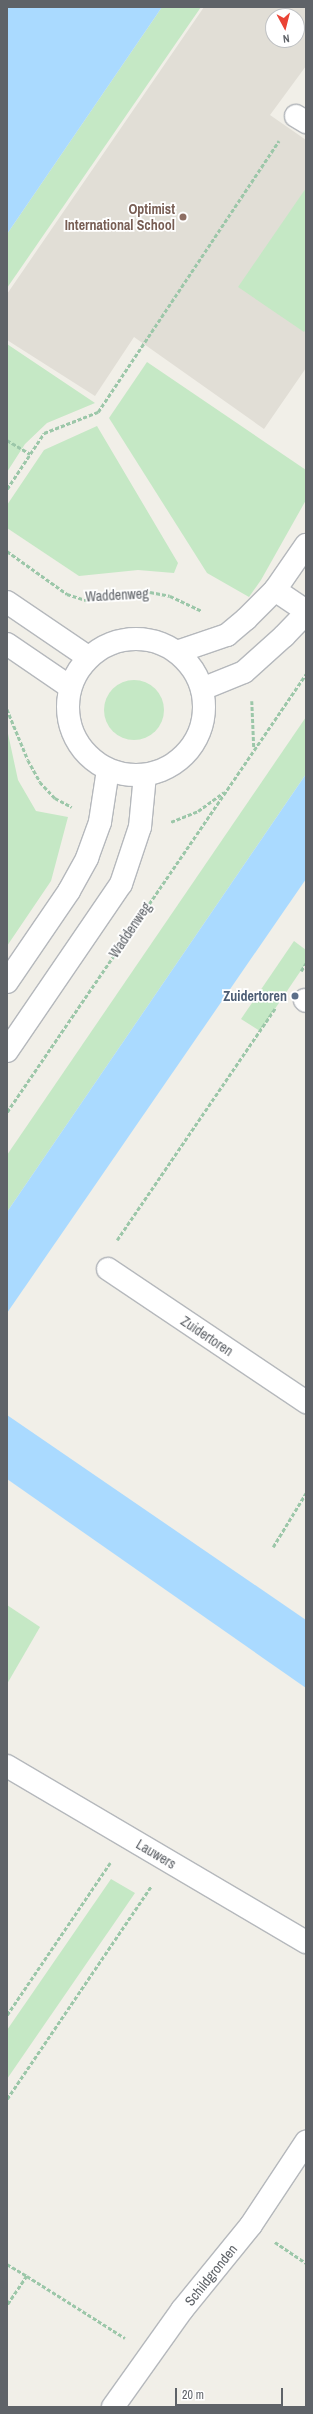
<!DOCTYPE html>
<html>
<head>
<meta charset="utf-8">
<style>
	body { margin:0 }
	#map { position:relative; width:313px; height:2414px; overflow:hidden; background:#f1efe8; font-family:"Archivo Narrow",sans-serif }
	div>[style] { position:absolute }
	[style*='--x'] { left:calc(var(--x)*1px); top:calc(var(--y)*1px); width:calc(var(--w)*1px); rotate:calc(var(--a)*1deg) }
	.education>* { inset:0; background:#e1ded6 }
	.green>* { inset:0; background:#c5e8c5 }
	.round { border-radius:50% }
	.water>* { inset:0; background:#aadaff }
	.path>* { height:2.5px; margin-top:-1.25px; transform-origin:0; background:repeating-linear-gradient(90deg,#9cc7a9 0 4px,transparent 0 6px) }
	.roads { filter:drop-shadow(1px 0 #b5b8bc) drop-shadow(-1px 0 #b5b8bc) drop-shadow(0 1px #b5b8bc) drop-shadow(0 -1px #b5b8bc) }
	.minor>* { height:22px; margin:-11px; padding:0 11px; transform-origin:11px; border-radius:11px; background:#fff }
	.minor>.ring { margin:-11px; padding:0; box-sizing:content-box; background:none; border:22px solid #fff; border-radius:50% }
	.dots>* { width:11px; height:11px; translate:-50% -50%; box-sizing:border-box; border:2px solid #fff; border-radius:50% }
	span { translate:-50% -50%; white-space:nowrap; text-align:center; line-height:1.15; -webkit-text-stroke:3.5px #fff; paint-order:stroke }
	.education-label { font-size:14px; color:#785e54; font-weight:700 }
	.right { translate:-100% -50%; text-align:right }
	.street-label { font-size:14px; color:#5f6368 }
	.service-label { font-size:14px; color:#4e5e75; font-weight:700 }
	.frame { position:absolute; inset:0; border:8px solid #5f6368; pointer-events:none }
	.north { position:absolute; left:265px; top:8px; width:40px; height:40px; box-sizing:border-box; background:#fff; border:1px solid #bfc1c3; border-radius:50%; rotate:173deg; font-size:11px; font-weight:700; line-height:16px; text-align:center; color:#5f6368 }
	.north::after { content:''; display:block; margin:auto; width:14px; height:18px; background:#ea4335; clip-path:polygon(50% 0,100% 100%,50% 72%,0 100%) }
	.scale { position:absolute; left:175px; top:2388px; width:108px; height:18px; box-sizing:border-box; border:2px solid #5f6368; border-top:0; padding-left:5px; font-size:12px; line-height:14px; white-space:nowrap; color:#5f6368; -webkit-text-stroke:3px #fff; paint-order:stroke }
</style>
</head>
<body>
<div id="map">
	<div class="education">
		<i style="clip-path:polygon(evenodd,204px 7px,306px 7px,306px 66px,270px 115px,306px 140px,306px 368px,264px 429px,134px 337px,95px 396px,7px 340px,7px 294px,204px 7px,273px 16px,297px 16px,297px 40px,273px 40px,273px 16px)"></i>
	</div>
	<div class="green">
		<i style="clip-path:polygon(162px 7px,201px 7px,7px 288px,7px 234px)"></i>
		<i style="clip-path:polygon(306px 188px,306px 329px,304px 332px,238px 287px)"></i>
		<i style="clip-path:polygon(7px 344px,95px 403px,47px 423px,25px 444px,7px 472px)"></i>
		<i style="clip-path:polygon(147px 362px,306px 470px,306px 500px,261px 580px,249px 597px,207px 573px,109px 418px)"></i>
		<i style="clip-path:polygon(97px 426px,178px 563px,174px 573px,138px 570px,79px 576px,7px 528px,7px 505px,44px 450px)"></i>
		<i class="round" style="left:104px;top:680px;width:60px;height:60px"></i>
		<i style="clip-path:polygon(306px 717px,306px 774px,7px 1212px,7px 1155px)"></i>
		<i style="clip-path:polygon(7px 729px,18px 780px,36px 811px,68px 817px,51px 881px,7px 946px)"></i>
		<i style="clip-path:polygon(294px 941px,306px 950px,306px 963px,260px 1031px,241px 1019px)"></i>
		<i style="clip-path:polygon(7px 1605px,40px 1627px,7px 1684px)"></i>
		<i style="clip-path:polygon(111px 1879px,135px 1893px,7px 2079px,7px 2030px)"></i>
	</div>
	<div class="water">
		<i style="clip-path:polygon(7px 7px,162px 7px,7px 234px)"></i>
		<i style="clip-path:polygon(306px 774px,306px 879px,7px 1313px,7px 1212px)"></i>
		<i style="clip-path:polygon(7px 1415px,306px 1620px,306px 1688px,7px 1479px)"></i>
	</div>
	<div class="path">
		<i style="--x:7;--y:440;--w:27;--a:31"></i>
		<i style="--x:7;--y:489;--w:67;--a:-56.5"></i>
		<i style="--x:44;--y:433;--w:58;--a:-21.3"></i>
		<i style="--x:98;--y:412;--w:326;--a:-56.3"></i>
		<i style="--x:7;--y:551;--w:74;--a:35.6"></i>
		<i style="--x:67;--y:594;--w:20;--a:18"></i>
		<i style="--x:86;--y:600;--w:64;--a:-7.1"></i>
		<i style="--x:150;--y:592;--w:20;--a:11"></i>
		<i style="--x:170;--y:596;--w:35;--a:25"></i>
		<i style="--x:252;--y:701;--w:47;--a:87.6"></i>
		<i style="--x:7;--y:709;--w:55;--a:67.6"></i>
		<i style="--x:28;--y:760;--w:25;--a:61"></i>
		<i style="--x:40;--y:782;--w:22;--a:47"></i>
		<i style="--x:55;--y:798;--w:19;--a:28"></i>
		<i style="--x:171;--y:822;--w:29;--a:-22"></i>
		<i style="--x:198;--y:811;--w:32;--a:-36"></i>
		<i style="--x:301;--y:971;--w:9;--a:-58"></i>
		<i style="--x:7;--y:1112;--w:530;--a:-55.68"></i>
		<i style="--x:117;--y:1240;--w:281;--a:-55.7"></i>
		<i style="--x:273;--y:1547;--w:63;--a:-58.6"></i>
		<i style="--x:7;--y:2015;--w:184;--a:-55.9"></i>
		<i style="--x:7;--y:2099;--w:257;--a:-55.9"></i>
		<i style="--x:275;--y:2242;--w:37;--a:34"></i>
		<i style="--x:7;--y:2264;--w:23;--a:31"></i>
		<i style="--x:27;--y:2276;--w:36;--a:124"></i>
		<i style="--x:27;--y:2276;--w:116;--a:32.3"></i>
	</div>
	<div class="roads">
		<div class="minor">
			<i style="--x:296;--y:116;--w:12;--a:31"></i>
			<i style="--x:275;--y:590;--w:37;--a:34"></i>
			<i style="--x:7;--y:602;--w:98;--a:34.2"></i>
			<i class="ring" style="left:68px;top:639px;width:114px;height:114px"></i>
			<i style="--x:7;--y:644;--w:76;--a:34.3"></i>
			<i style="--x:177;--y:652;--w:53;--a:-18.8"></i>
			<i style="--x:227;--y:635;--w:25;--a:-40"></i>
			<i style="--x:246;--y:619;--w:41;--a:-45"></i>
			<i style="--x:275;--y:590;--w:55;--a:-55.4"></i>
			<i style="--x:202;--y:689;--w:45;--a:-22"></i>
			<i style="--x:244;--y:672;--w:54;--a:-42"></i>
			<i style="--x:284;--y:636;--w:32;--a:-46"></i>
			<i style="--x:7;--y:982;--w:110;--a:-55.7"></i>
			<i style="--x:69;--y:891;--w:38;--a:-61"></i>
			<i style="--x:87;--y:858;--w:38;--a:-70"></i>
			<i style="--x:100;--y:822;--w:53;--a:-81.3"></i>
			<i style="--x:305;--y:1000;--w:1;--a:45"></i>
			<i style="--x:7;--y:1051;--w:202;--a:-55.7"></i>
			<i style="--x:121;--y:884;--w:60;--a:-71.6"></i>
			<i style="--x:140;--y:827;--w:52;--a:-84.5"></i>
			<i style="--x:108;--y:1269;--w:239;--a:33.9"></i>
			<i style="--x:7;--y:1766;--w:347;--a:30.5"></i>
			<i style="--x:113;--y:2407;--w:119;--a:-54.6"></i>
			<i style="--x:182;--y:2310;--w:109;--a:-50.9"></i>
			<i style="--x:251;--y:2225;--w:100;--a:-56.5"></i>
		</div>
	</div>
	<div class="dots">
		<i style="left:183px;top:217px;background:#8d6e63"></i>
		<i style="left:295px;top:996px;background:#5c6f8a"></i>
	</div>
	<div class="education-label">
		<span class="right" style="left:175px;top:217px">Optimist<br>International School</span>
	</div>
	<div class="street-label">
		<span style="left:117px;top:595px;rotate:-3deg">Waddenweg</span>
		<span style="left:130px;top:930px;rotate:-56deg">Waddenweg</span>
		<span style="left:207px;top:1336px;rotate:34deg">Zuidertoren</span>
		<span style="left:156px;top:1854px;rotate:31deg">Lauwers</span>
		<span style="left:211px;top:2275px;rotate:-51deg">Schildgronden</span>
	</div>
	<div class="service-label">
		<span class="right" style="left:287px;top:996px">Zuidertoren</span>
	</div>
	<div class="frame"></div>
	<div class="north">N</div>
	<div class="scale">20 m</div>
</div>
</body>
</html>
